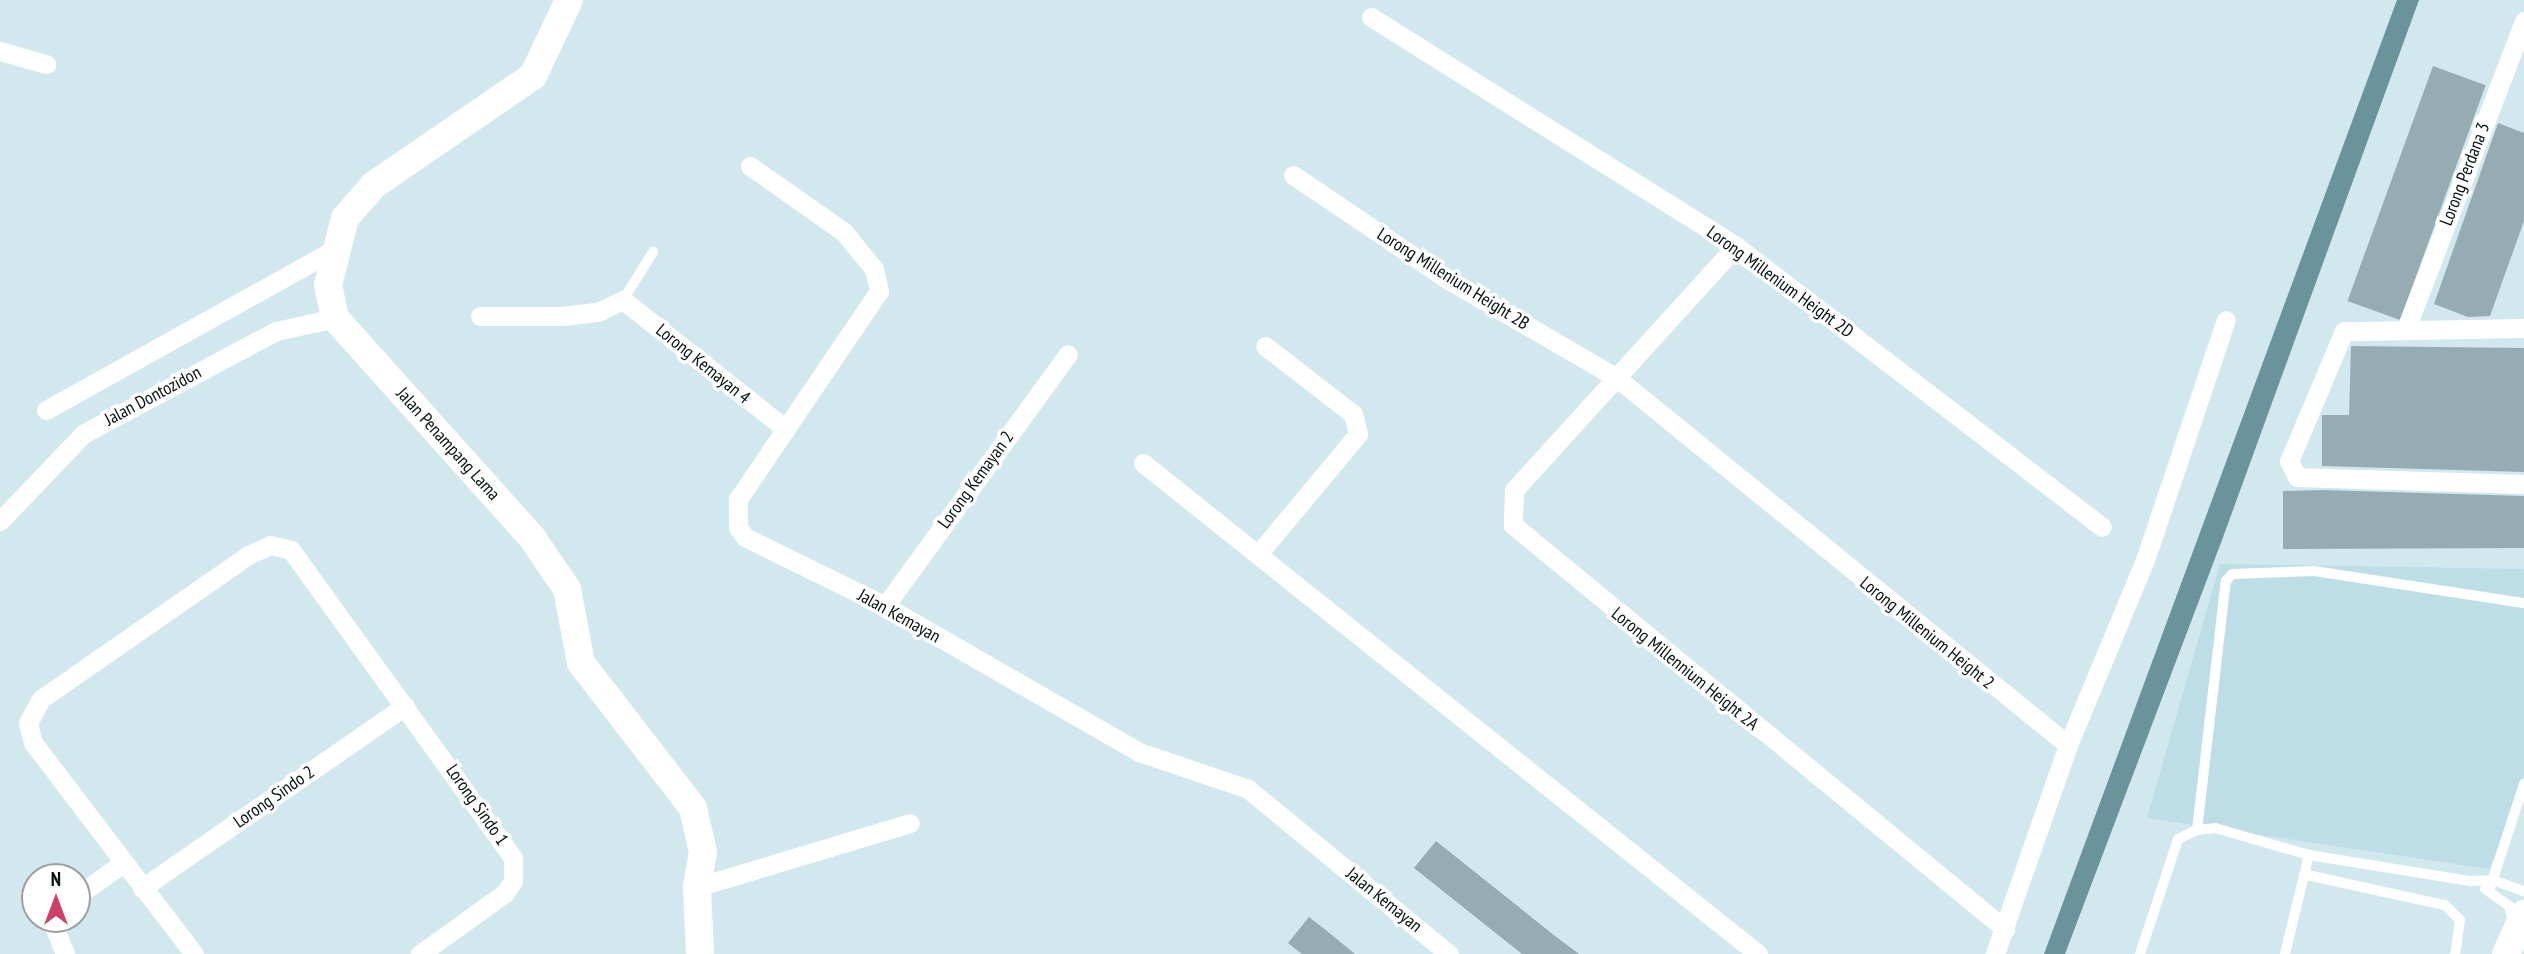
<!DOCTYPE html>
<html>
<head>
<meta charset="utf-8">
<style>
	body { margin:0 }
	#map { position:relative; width:2524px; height:954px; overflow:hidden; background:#d0e8ee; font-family:"PT Sans Narrow",sans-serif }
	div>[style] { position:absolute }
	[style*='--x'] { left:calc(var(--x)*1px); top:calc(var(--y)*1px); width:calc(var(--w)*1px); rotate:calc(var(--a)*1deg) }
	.built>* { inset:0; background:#bddee6 }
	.water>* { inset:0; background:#6b939c }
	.building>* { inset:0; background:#95acb2; transform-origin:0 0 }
	.lane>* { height:10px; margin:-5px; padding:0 5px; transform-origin:5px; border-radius:5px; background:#fff }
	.street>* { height:19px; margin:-9.5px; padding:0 9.5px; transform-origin:9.5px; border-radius:9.5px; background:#fff }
	.secondary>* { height:28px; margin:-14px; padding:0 14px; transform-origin:14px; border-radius:14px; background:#fff }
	span { translate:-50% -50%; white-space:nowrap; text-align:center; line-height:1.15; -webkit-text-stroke:7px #fff; paint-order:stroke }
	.street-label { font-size:18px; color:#070f11 }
	.north { position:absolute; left:21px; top:863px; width:70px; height:70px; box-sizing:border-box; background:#fff; border:2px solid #9c9fa0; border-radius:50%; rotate:0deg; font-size:19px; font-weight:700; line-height:28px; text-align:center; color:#070f11 }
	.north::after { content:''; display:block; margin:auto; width:24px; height:32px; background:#ce406a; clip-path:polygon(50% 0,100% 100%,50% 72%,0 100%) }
</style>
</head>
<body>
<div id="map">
	<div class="built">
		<i style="clip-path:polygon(2220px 564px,2524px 569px,2524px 794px,2489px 869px,2147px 818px)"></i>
	</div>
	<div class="water">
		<i style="clip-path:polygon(2397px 0,2419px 0,2222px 540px,2065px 954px,2044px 954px)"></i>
	</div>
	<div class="building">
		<i style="left:2433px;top:66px;width:56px;height:250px;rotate:20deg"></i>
		<i style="clip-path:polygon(2498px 123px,2524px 133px,2524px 221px,2490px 316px,2468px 317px,2434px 304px)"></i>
		<i style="clip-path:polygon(2351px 346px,2524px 348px,2524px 472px,2322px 466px,2322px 415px,2349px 415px)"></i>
		<i style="clip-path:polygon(2322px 490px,2524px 496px,2524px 548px,2283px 549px,2283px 491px)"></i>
		<i style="clip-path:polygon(1436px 841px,1555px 936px,1579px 954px,1522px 954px,1414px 868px)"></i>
		<i style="clip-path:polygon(1309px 917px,1327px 931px,1355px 954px,1302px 954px,1288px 943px)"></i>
	</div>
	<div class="lane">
		<i style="--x:623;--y:300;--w:57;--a:-58"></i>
		<i style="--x:2197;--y:830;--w:251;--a:-83.4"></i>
		<i style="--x:2226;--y:581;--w:9;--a:-49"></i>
		<i style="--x:2232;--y:574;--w:82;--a:-2.1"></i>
		<i style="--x:2314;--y:571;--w:212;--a:8.7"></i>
		<i style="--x:2307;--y:875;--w:141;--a:12.3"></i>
		<i style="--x:2445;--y:905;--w:21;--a:45"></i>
		<i style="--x:2460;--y:920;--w:34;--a:98"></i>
		<i style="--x:2485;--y:889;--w:29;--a:35"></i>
		<i style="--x:2509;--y:906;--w:15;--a:74"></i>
		<i style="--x:2489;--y:891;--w:113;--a:-71.9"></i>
		<i style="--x:2140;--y:954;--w:121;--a:-71.7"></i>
		<i style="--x:2178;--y:839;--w:21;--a:-25"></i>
		<i style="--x:2197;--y:830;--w:18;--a:-6"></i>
		<i style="--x:2215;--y:828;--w:98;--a:16"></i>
		<i style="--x:2309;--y:855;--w:162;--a:9.2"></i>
		<i style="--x:2469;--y:881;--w:24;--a:-2"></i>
		<i style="--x:2493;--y:880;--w:33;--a:20"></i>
		<i style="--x:2285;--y:954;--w:102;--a:-76.4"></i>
	</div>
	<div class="street">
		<i style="--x:1371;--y:17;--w:431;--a:32.1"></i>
		<i style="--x:1736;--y:246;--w:461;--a:37.5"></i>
		<i style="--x:0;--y:51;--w:48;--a:15.8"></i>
		<i style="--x:750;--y:166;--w:115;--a:35.1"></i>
		<i style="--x:844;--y:232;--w:48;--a:51"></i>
		<i style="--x:874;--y:269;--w:23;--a:77"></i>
		<i style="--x:879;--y:291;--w:251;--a:124.1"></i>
		<i style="--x:738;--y:499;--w:28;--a:90"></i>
		<i style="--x:738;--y:527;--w:12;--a:55"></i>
		<i style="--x:745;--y:537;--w:156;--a:26.2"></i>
		<i style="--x:885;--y:606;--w:293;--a:29.9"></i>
		<i style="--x:1139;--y:752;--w:115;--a:18.7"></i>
		<i style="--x:1248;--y:789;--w:260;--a:39.4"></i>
		<i style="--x:1293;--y:175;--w:186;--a:34"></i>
		<i style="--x:1447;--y:279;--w:197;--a:30.2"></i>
		<i style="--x:1617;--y:378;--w:581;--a:39.14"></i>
		<i style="--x:2068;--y:745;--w:221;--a:109.3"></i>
		<i style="--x:1736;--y:246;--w:330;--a:132.3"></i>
		<i style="--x:1514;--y:490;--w:35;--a:92"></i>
		<i style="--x:1513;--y:525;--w:637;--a:39.39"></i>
		<i style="--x:480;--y:316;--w:83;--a:0"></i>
		<i style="--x:563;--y:316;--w:35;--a:-7"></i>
		<i style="--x:598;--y:312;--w:28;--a:-26"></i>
		<i style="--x:623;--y:300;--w:204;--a:38.4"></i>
		<i style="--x:2407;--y:326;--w:327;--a:-69"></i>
		<i style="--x:2524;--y:328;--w:180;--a:179"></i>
		<i style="--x:2344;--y:331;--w:141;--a:112.9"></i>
		<i style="--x:2289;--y:461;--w:18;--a:63"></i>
		<i style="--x:2297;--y:477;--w:227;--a:1.8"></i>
		<i style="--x:46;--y:410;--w:329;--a:-29.1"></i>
		<i style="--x:1143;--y:463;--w:787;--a:38.6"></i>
		<i style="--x:0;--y:521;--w:120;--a:-46.3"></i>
		<i style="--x:83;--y:434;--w:219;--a:-28.1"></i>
		<i style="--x:276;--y:331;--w:60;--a:-12.4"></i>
		<i style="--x:1259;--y:553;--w:155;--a:-50.2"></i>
		<i style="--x:1358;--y:434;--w:21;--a:-104"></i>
		<i style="--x:1353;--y:414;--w:111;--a:-142.3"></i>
		<i style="--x:885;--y:606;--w:311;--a:-54"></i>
		<i style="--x:2068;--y:745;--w:200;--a:-67.4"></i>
		<i style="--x:2145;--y:560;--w:253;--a:-71.4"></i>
		<i style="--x:697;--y:887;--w:222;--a:-16.7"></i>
		<i style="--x:142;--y:888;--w:320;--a:-34.7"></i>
		<i style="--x:77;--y:896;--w:57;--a:-35.7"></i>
		<i style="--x:51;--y:919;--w:38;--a:68"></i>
		<i style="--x:194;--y:954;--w:265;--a:-127.3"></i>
		<i style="--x:33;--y:743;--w:21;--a:-104"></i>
		<i style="--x:28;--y:723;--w:27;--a:-62"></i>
		<i style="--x:41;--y:699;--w:252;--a:-34.8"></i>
		<i style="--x:248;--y:555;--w:24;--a:-24"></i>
		<i style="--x:270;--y:545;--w:22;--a:13"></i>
		<i style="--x:291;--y:550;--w:380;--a:54.2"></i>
		<i style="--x:513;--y:858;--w:23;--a:90"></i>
		<i style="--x:513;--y:881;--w:14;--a:124"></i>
		<i style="--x:505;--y:893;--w:105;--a:144.3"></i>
	</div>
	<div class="secondary">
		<i style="--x:569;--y:0;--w:84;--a:115.3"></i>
		<i style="--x:533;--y:76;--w:193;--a:145.6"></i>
		<i style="--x:374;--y:185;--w:44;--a:131.3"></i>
		<i style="--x:345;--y:218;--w:69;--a:104.2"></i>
		<i style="--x:328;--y:285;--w:34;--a:78"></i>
		<i style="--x:335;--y:318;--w:297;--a:48.1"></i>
		<i style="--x:533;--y:539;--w:60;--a:55.8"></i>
		<i style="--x:567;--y:589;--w:75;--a:79.3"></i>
		<i style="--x:581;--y:663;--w:183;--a:52.3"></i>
		<i style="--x:693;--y:808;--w:45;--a:77.2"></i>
		<i style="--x:703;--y:852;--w:36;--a:100"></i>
		<i style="--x:697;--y:887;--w:67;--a:87.4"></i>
		<i style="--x:2506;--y:954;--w:44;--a:-65.8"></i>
	</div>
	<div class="street-label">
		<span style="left:2465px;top:174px;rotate:-69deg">Lorong Perdana 3</span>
		<span style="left:1453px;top:279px;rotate:32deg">Lorong Millenium Height 2B</span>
		<span style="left:1780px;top:282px;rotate:36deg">Lorong Millenium Height 2D</span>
		<span style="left:703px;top:364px;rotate:39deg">Lorong Kemayan 4</span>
		<span style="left:153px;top:396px;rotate:-28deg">Jalan Dontozidon</span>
		<span style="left:448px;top:444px;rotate:48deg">Jalan Penampang Lama</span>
		<span style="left:976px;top:480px;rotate:-54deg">Lorong Kemayan 2</span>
		<span style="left:899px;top:616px;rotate:29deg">Jalan Kemayan</span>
		<span style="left:1927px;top:633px;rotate:39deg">Lorong Millenium Height 2</span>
		<span style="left:1685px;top:669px;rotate:39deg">Lorong Millennium Height 2A</span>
		<span style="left:274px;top:797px;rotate:-35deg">Lorong Sindo 2</span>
		<span style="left:477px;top:805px;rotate:55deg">Lorong Sindo 1</span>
		<span style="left:1384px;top:900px;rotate:39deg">Jalan Kemayan</span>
	</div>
	<div class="north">N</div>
</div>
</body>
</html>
